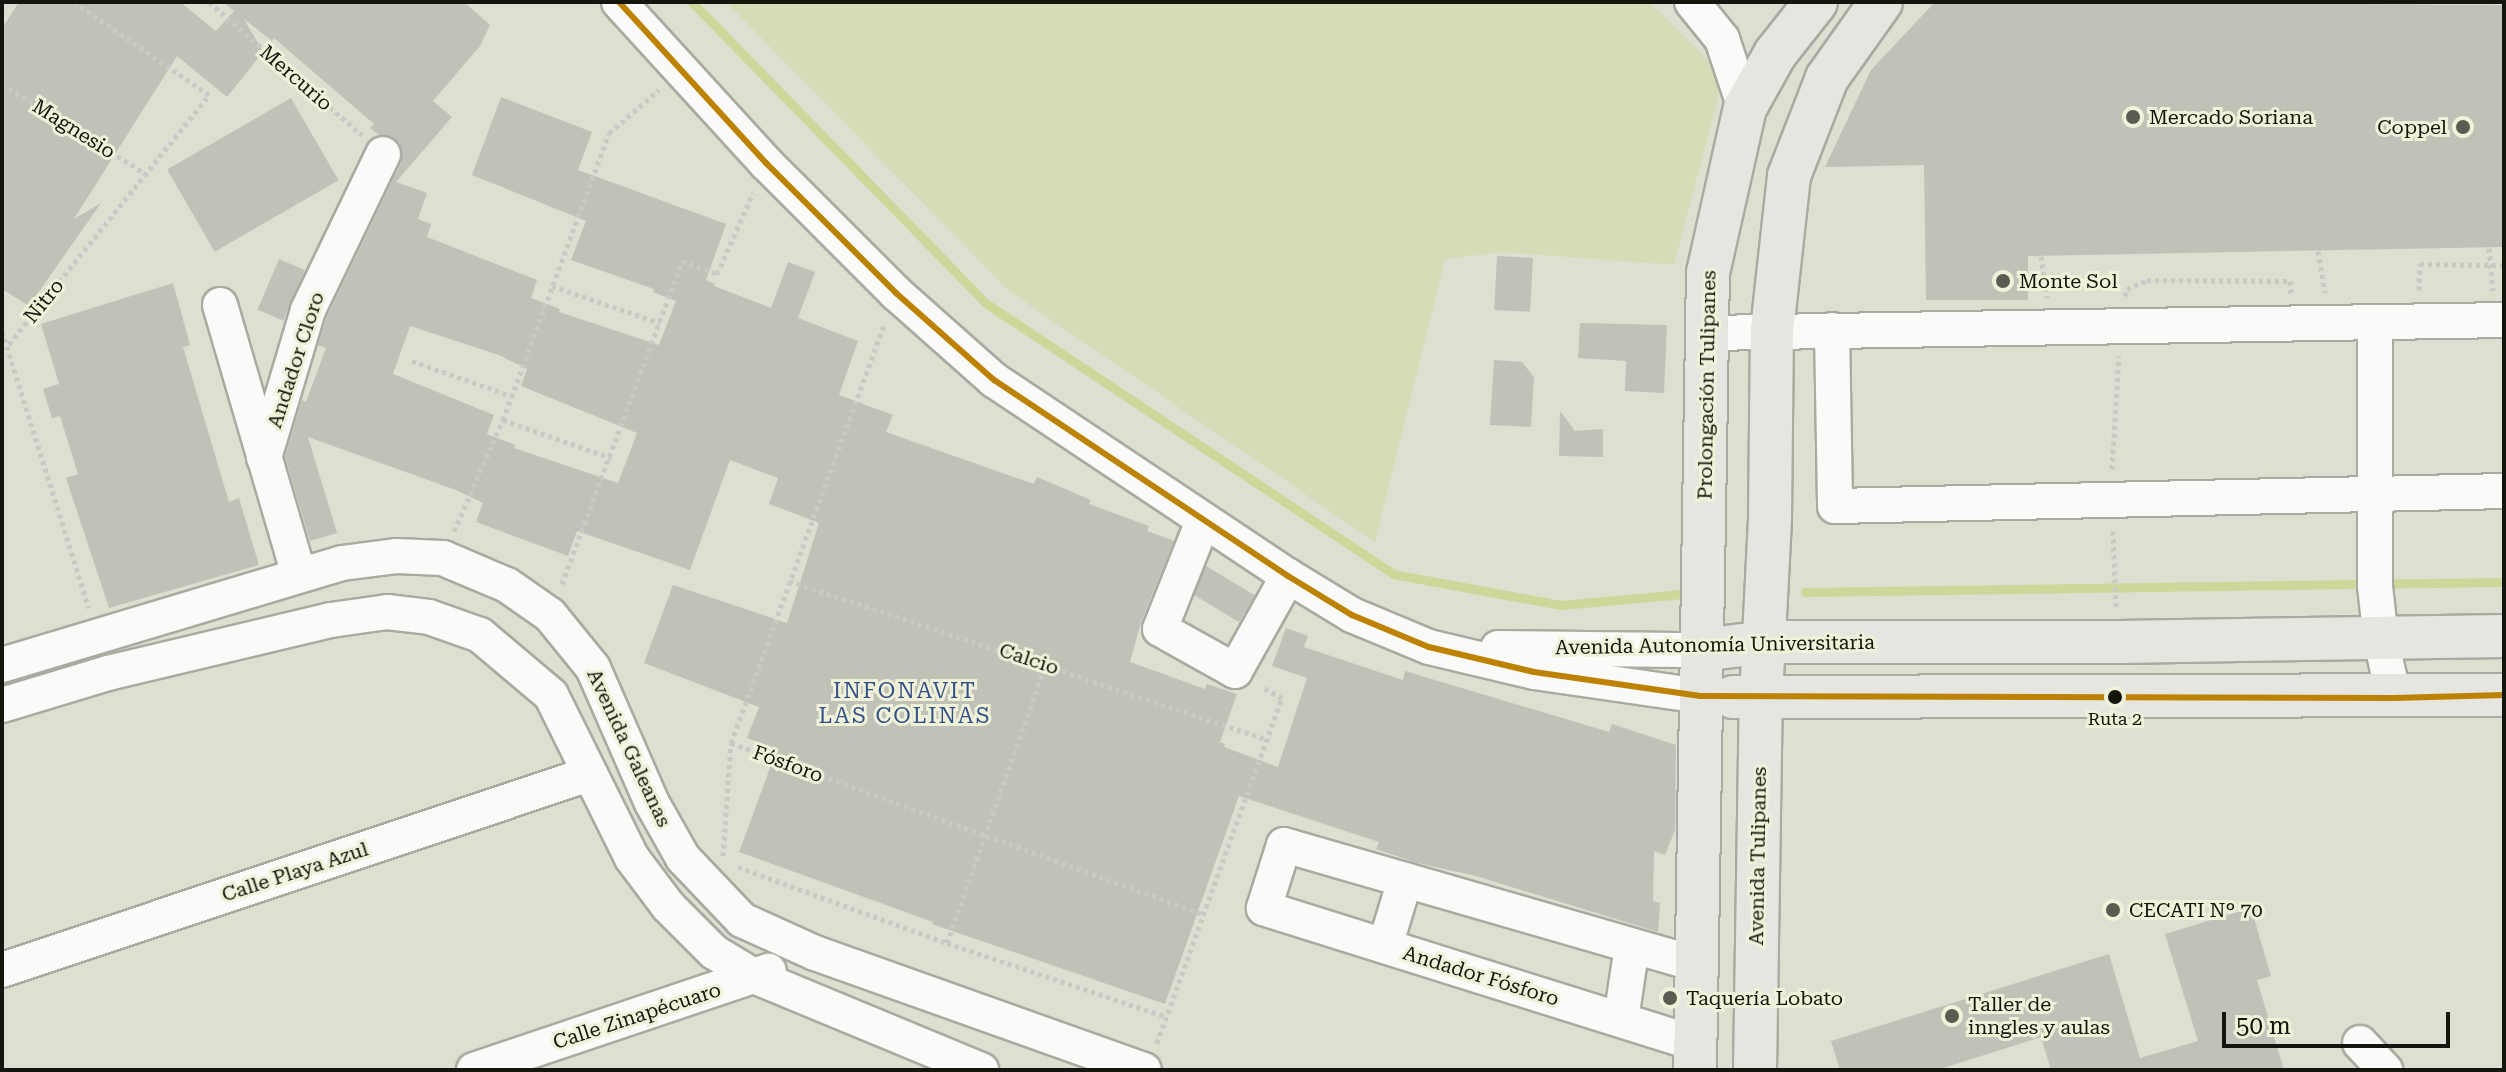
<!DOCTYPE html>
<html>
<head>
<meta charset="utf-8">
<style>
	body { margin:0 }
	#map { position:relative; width:2506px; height:1072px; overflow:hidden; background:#dddfd1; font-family:"Roboto Serif",serif }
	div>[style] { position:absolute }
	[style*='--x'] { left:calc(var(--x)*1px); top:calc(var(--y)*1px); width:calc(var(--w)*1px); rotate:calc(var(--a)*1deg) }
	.green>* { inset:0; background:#d7dcb8 }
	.stream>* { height:9px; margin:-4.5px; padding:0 4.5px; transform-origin:4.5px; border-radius:4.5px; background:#cfd699 }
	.building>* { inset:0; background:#c0c2b7; transform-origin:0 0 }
	.path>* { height:5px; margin-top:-2.5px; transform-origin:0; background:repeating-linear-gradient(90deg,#c9c9c5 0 4px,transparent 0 8px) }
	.roads { filter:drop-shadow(2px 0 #a9aaa0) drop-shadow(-2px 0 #a9aaa0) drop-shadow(0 2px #a9aaa0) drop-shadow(0 -2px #a9aaa0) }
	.minor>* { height:34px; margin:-17px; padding:0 17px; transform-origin:17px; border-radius:17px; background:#fafaf8 }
	.major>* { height:42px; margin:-21px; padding:0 21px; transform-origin:21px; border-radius:21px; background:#e5e6df }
	.bus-1>* { height:6px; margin:-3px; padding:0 3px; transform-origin:3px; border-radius:3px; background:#be8203 }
	.dots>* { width:22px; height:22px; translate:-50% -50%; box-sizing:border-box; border:4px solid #eff2d8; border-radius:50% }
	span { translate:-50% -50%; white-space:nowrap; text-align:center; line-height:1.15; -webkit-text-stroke:6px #eff2d8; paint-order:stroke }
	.bus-label { font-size:18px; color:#14150c }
	.street-label { font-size:20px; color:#14150c }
	.poi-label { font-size:20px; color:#14150c }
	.left { translate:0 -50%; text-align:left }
	.right { translate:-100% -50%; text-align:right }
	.neighbourhood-label { font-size:22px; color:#345089; letter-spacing:2px }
	.frame { position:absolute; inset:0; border:4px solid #14150c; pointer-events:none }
	.scale { position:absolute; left:2222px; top:1012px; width:228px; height:36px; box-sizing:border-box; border:4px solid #14150c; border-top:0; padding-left:10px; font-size:24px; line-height:28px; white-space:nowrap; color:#14150c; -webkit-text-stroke:6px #eff2d8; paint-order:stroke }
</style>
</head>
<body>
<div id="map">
	<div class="green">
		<i style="clip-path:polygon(726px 2px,1650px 2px,1724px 76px,1674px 265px,1502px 252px,1445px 259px,1375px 542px,1009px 291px)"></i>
	</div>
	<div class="stream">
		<i style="--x:692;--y:2;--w:422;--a:45.7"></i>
		<i style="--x:987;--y:304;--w:488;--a:33.6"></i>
		<i style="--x:1393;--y:574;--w:171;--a:10.5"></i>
		<i style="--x:1561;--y:605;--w:133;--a:-5.2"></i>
		<i style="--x:1805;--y:592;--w:699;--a:-0.82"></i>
	</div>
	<div class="building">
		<i style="clip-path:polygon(evenodd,19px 2px,180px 2px,216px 31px,234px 11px,223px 2px,464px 2px,490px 25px,480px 46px,433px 101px,452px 117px,396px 182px,427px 193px,418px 219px,431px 224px,427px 237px,537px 280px,531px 298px,560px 309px,559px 312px,659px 345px,676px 301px,653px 292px,654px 289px,571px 260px,586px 221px,472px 175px,501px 97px,592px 132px,578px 170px,726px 224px,706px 280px,715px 284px,714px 286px,771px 308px,788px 262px,815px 272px,798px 318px,858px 341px,839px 395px,893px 415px,886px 432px,1034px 484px,1037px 477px,1091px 500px,1089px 504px,1149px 526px,1147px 531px,1174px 541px,1141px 622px,1130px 662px,1205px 689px,1207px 684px,1237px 694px,1220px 742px,1225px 744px,1224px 747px,1278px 767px,1307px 678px,1272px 666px,1286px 628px,1308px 636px,1304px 647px,1403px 680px,1405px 671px,1609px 732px,1612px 724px,1676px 745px,1675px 830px,1665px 855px,1654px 851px,1653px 901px,1660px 903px,1658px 932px,1476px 876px,1417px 863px,1376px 849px,1379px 842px,1239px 796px,1165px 1004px,932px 924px,933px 922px,739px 852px,777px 749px,747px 738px,759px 707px,644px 663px,673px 585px,787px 623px,819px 523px,769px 504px,778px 478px,730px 460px,690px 570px,577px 531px,568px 556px,476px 522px,483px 503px,456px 490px,308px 437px,337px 533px,310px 541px,285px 457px,302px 400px,306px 402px,326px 348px,318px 345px,327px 317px,401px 163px,400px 143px,391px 136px,379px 135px,370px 128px,374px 124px,274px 38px,272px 41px,244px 19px,263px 52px,227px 97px,177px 56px,74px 219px,101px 203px,29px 306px,2px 289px,2px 28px,19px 2px,410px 326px,499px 355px,527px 369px,521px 386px,637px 433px,618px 483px,514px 448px,515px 445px,487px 434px,494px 415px,393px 374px,410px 326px)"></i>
		<i style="clip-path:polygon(1935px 2px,2504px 5px,2504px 247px,2028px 256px,2028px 300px,1926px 300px,1924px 165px,1825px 167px,1871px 70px)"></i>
		<i style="left:291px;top:98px;width:95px;height:143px;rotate:60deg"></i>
		<i style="left:1497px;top:256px;width:36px;height:54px;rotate:3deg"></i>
		<i style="left:279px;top:259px;width:28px;height:55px;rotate:23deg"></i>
		<i style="clip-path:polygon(173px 283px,190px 345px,183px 347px,229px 502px,239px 498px,259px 565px,109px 608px,66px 478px,78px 474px,60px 416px,52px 418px,43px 389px,59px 384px,41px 324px)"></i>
		<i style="clip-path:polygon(1580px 323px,1667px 325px,1664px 393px,1625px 391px,1626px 361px,1578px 358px)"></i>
		<i style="clip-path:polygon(1494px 360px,1522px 362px,1534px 377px,1531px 427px,1490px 425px)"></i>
		<i style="clip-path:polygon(1560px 411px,1575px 431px,1603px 429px,1603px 457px,1559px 456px)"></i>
		<i style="left:1206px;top:566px;width:57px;height:31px;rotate:31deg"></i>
		<i style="clip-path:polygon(2251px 908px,2271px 976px,2257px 980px,2284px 1070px,2051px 1070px,2041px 1037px,1937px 1070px,1840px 1070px,1831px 1041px,2109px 954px,2140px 1058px,2198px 1041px,2165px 934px)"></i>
	</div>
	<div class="path">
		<i style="--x:209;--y:2;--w:203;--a:41"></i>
		<i style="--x:2;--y:84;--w:170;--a:32"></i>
		<i style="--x:2489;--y:248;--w:43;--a:84.7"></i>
		<i style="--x:2318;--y:251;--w:42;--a:80.3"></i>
		<i style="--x:2041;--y:256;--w:42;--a:81.9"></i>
		<i style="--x:552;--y:286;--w:114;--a:18.9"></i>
		<i style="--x:2419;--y:290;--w:26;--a:-88"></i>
		<i style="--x:2420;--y:264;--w:84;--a:0.7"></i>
		<i style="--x:2125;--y:296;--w:7;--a:-74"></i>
		<i style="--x:2127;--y:289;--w:22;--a:-24"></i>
		<i style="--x:2147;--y:280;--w:143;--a:0.4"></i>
		<i style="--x:2290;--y:281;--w:14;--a:86"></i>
		<i style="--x:2;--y:331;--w:290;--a:72.6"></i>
		<i style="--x:9;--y:344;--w:319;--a:-51.2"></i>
		<i style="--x:209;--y:95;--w:164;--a:-145.4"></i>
		<i style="--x:412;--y:361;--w:106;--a:19.3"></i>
		<i style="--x:503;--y:420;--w:115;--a:19.2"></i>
		<i style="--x:2112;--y:469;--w:113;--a:-86.5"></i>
		<i style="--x:454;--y:531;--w:121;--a:-66.2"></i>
		<i style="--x:503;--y:420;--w:306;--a:-69.7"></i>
		<i style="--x:609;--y:133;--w:66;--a:-40.7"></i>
		<i style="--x:2113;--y:531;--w:78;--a:87.8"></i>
		<i style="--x:789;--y:581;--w:506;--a:18.33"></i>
		<i style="--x:562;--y:584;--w:345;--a:-69.6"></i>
		<i style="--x:682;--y:261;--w:37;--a:20"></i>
		<i style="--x:717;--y:274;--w:89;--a:-66"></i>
		<i style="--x:731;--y:743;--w:504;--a:19.94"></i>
		<i style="--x:723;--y:856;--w:113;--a:-86"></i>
		<i style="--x:731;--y:743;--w:445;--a:-69.9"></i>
		<i style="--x:738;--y:867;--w:222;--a:20"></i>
		<i style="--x:947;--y:943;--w:232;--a:18.6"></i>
		<i style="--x:947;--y:943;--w:296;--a:-70.5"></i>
		<i style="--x:1157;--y:1043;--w:367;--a:-70.1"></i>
		<i style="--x:1282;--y:698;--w:23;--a:-151"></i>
	</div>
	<div class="roads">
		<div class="minor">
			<i style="--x:619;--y:2;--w:218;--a:47.6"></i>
			<i style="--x:766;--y:163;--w:184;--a:45"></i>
			<i style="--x:896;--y:293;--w:131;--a:41.6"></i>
			<i style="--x:994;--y:380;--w:353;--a:33.7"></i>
			<i style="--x:1288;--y:576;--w:75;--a:31.4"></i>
			<i style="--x:1352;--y:615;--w:83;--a:22.6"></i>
			<i style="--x:1429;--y:647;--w:108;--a:13.4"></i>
			<i style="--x:1534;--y:672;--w:168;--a:8.2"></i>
			<i style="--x:1692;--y:2;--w:48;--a:51"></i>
			<i style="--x:1722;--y:39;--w:73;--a:71.6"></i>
			<i style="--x:220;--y:305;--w:281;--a:73.7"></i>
			<i style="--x:2375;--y:323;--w:263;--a:90"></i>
			<i style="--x:2375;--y:586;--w:54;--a:83.7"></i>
			<i style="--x:2381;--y:640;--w:59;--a:77.4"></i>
			<i style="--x:1832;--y:330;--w:176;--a:89"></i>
			<i style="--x:1835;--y:506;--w:669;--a:-1.28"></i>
			<i style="--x:1707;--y:333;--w:797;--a:-0.93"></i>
			<i style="--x:264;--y:458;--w:154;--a:-73.4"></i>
			<i style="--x:308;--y:310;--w:173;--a:-64.3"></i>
			<i style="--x:1203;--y:521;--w:116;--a:111.7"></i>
			<i style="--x:1160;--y:629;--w:86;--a:29.2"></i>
			<i style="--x:1235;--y:671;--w:109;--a:-60.8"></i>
			<i style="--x:1498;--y:648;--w:204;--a:0.6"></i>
			<i style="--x:2;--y:665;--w:355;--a:-16.7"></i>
			<i style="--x:342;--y:563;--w:54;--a:-7.4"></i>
			<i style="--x:396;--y:556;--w:47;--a:2.4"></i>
			<i style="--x:443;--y:558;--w:69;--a:22.9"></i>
			<i style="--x:507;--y:585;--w:52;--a:34.9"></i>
			<i style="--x:550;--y:615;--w:68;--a:50.9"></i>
			<i style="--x:593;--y:668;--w:147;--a:66.4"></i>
			<i style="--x:652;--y:803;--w:63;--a:60.6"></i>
			<i style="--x:683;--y:858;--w:86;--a:46.4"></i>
			<i style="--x:742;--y:920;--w:80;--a:24.3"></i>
			<i style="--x:815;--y:953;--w:349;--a:19.6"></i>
			<i style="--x:2;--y:705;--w:111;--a:-16.8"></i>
			<i style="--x:108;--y:673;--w:229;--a:-13.4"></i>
			<i style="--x:331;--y:620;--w:57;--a:-8.1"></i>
			<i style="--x:387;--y:612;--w:42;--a:6.8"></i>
			<i style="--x:429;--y:617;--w:54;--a:19.4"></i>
			<i style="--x:480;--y:635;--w:93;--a:40.2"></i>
			<i style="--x:551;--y:695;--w:182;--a:63.6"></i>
			<i style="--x:632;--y:858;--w:60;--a:53.1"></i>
			<i style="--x:668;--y:906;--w:65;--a:45"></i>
			<i style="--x:714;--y:952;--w:47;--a:31"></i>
			<i style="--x:754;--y:976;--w:246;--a:22.5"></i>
			<i style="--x:1385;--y:946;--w:69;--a:-73.1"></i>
			<i style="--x:2;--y:970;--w:619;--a:-18.46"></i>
			<i style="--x:1621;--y:1019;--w:74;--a:-81.4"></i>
			<i style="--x:2360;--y:1043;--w:37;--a:47"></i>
			<i style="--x:1697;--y:1044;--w:454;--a:-162.6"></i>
			<i style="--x:1264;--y:908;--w:66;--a:-72.4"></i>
			<i style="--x:1284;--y:845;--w:432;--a:16.1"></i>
			<i style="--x:474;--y:1070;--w:311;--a:-18.6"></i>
		</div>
		<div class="major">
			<i style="--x:1702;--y:650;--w:64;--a:-7.2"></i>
			<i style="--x:1765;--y:642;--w:353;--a:0"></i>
			<i style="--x:2118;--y:642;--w:386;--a:-0.9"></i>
			<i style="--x:1733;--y:697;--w:771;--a:-0.15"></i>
			<i style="--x:1695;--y:1070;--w:797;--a:-89.07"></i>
			<i style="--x:1708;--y:273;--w:169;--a:-77.4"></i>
			<i style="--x:1745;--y:108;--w:62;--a:-60.9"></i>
			<i style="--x:1775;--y:54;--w:66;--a:-51.7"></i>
			<i style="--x:1755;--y:1070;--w:373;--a:-89.1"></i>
			<i style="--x:1761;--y:697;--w:179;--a:-87.1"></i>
			<i style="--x:1770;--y:518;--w:188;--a:-89.4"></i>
			<i style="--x:1772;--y:330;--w:155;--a:-83.7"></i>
			<i style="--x:1789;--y:176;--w:105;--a:-68.8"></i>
			<i style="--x:1827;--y:78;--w:93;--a:-54.6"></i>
		</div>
	</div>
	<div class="bus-1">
		<i style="--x:619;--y:2;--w:218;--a:47.6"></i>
		<i style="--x:766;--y:163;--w:184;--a:45"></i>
		<i style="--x:896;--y:293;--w:131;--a:41.6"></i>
		<i style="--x:994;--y:380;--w:353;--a:33.7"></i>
		<i style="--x:1288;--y:576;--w:75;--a:31.4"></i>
		<i style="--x:1352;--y:615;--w:83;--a:22.6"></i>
		<i style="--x:1429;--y:647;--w:108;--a:13.4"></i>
		<i style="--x:1534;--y:672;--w:168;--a:8.2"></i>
		<i style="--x:1700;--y:696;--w:694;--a:0.17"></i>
		<i style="--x:2394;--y:698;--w:110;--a:-1.6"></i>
	</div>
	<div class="dots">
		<i style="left:2133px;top:117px;background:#5a5c51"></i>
		<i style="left:2463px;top:127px;background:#5a5c51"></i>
		<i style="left:2003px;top:281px;background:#5a5c51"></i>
		<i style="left:2115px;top:697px;background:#14150c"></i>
		<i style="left:2113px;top:910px;background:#5a5c51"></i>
		<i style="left:1670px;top:998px;background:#5a5c51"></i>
		<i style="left:1952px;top:1016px;background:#5a5c51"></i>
	</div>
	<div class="bus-label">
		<span style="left:2115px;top:719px">Ruta 2</span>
	</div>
	<div class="street-label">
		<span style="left:296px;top:78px;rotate:41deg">Mercurio</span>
		<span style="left:74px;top:129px;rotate:32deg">Magnesio</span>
		<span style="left:44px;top:301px;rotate:-51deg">Nitro</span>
		<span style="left:296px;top:360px;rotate:-72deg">Andador Cloro</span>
		<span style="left:1707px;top:385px;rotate:-89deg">Prolongación Tulipanes</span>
		<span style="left:1715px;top:645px;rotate:-1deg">Avenida Autonomía Universitaria</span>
		<span style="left:1029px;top:659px;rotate:18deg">Calcio</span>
		<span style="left:629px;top:748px;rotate:65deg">Avenida Galeanas</span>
		<span style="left:788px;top:764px;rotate:20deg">Fósforo</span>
		<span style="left:1758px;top:856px;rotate:-89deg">Avenida Tulipanes</span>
		<span style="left:295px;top:872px;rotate:-18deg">Calle Playa Azul</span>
		<span style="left:1481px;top:976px;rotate:17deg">Andador Fósforo</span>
		<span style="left:637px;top:1016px;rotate:-18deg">Calle Zinapécuaro</span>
	</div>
	<div class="poi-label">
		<span class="left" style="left:2149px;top:117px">Mercado Soriana</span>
		<span class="right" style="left:2447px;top:127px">Coppel</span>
		<span class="left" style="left:2019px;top:281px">Monte Sol</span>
		<span class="left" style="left:2129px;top:910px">CECATI N° 70</span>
		<span class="left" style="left:1686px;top:998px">Taquería Lobato</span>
		<span class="left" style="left:1968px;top:1016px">Taller de<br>inngles y aulas</span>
	</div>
	<div class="neighbourhood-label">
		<span style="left:905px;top:703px">INFONAVIT<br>LAS COLINAS</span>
	</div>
	<div class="frame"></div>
	<div class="scale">50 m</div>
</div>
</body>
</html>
